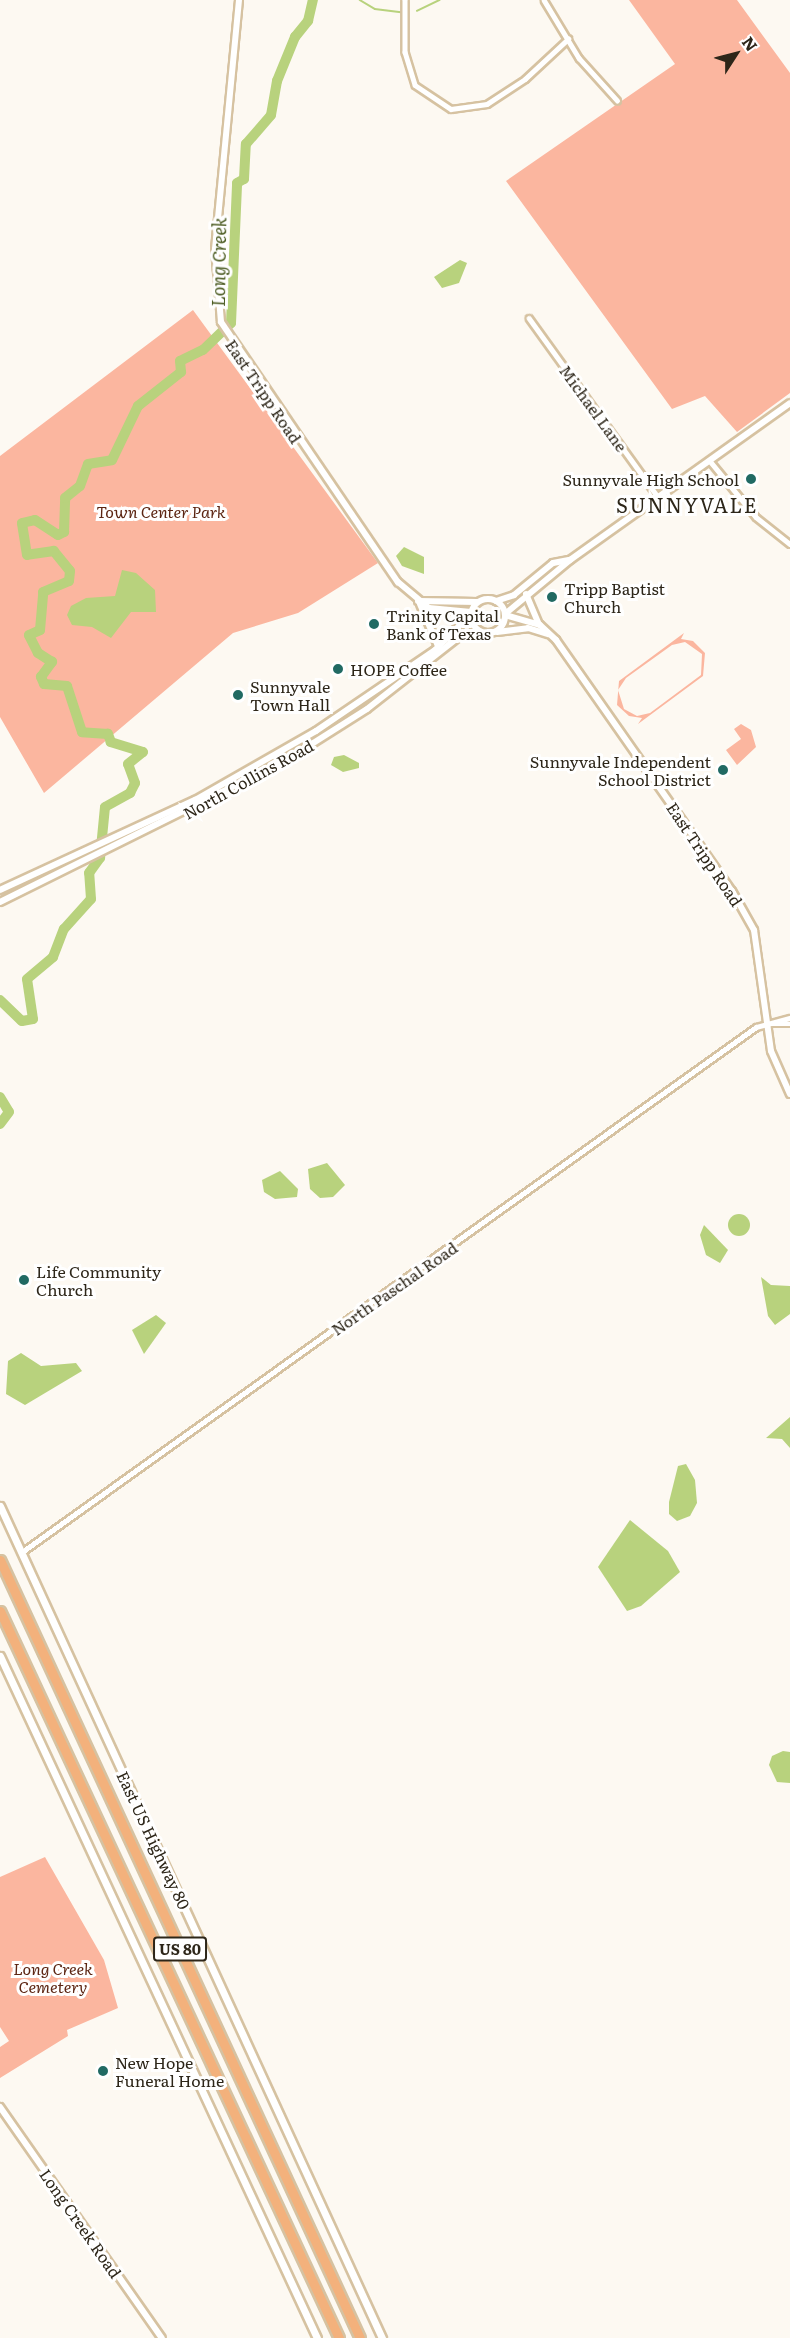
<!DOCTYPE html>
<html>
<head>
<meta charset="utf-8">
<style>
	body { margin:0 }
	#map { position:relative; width:790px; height:2338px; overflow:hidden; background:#fdf9f2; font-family:Literata,serif }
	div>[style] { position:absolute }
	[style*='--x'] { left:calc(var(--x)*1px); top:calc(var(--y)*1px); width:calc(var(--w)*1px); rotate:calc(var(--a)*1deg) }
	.green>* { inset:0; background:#fbb69f }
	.water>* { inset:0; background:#b8d27d }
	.round { border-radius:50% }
	.stream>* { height:1.5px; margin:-0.75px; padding:0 0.75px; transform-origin:0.75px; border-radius:0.75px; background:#b8d27d }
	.river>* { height:10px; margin:-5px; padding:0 5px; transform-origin:5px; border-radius:5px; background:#b8d27d }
	.roads { filter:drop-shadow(2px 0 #d6c2a1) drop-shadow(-2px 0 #d6c2a1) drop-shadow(0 2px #d6c2a1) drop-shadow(0 -2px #d6c2a1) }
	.minor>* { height:4.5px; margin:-2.25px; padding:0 2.25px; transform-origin:2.25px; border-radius:2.25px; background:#fff }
	.tertiary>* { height:6px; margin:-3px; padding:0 3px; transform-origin:3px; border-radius:3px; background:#fff }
	.tertiary>.ring { margin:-3px; padding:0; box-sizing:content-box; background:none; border:6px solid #fff; border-radius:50% }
	.secondary>* { height:7px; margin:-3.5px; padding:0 3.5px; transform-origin:3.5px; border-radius:3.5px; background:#fff }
	.motorway>* { height:9px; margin:-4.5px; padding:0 4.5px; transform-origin:4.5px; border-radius:4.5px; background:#f3b17c }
	.dots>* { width:16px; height:16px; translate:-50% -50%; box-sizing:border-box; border:3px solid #fff; border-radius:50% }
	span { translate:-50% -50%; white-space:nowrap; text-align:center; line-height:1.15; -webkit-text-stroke:6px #fff; paint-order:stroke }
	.shield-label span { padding:2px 4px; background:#fff; border:2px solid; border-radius:4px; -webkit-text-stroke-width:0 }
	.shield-label { font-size:15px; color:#2d2619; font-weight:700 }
	.street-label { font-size:16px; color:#2d2619 }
	.poi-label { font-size:16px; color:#2d2619 }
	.right { translate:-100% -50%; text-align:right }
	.left { translate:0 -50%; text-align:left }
	.park-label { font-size:16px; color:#5c2512; font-style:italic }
	.water-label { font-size:18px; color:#49591e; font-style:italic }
	.quarter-label { font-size:20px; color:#2d2619; letter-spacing:1.5px }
	.north { position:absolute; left:706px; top:24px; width:60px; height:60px; -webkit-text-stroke:4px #fff; paint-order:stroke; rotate:54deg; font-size:16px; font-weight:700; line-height:24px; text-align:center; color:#2d2619 }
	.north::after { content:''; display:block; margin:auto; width:21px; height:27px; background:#2d2619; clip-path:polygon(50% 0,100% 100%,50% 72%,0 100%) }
</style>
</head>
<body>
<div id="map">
	<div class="green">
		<i style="clip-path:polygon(629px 0,737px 0,790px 73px,790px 393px,737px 432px,705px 396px,672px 409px,506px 181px,675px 64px)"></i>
		<i style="clip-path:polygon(193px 310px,378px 563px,298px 613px,233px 633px,44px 793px,0 717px,0 456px)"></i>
		<i style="clip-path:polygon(evenodd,684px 633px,681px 639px,693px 641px,705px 653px,703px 676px,638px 724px,642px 718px,629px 716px,617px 705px,619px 681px,684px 633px,685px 642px,702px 654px,701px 675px,650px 713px,637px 716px,624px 709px,618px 690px,626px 678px,672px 645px,685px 642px)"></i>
		<i style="clip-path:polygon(741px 724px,751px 730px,756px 747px,737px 765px,726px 750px,741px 739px,734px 729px)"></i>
		<i style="clip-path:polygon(45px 1857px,104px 1960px,118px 2008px,67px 2030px,68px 2036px,0 2078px,0 2047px,9px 2041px,0 2027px,0 1877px)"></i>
	</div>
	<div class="water">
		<i style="clip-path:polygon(460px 260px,467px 263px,459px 283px,442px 288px,434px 277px)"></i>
		<i style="clip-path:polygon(404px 547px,424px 557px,424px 574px,402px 566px,396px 556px)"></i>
		<i style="clip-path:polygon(122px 570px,136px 573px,155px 590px,156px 612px,131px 612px,111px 638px,92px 627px,72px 625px,67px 615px,71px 606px,86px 598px,115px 596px)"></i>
		<i style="clip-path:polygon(344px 755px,359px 763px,359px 768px,343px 772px,331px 765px,334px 757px)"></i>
		<i style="clip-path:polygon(327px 1163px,345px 1185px,333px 1197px,320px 1198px,310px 1189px,308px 1169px)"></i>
		<i style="clip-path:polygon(280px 1171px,298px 1189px,297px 1197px,275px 1199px,264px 1192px,262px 1180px)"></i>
		<i class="round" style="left:728px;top:1214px;width:22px;height:22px"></i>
		<i style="clip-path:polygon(704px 1225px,728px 1250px,720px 1263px,706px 1255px,700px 1235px)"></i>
		<i style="clip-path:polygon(761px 1277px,771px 1285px,790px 1286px,790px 1314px,775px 1325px,768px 1316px)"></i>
		<i style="clip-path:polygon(156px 1315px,166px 1323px,144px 1354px,132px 1330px)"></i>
		<i style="clip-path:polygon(21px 1353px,41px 1366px,76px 1363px,82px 1371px,25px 1405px,6px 1394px,8px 1361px)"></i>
		<i style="clip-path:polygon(790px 1417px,790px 1448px,782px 1439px,766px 1438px)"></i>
		<i style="clip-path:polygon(686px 1464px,695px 1480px,697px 1503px,690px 1516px,677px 1521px,669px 1514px,669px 1502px,678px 1466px)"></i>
		<i style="clip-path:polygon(630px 1520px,668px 1551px,680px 1572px,641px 1606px,627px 1611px,598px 1567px)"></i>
		<i style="clip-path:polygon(783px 1751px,790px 1752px,790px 1783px,777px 1782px,769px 1765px,772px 1756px)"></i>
	</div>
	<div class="stream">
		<i style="--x:360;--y:0;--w:17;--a:31"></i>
		<i style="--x:375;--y:9;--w:26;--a:7"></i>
		<i style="--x:417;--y:11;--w:25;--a:-26"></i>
	</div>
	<div class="river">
		<i style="--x:0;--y:1000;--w:30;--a:44"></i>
		<i style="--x:22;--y:1021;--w:11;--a:-10"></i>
		<i style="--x:33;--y:1019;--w:40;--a:-98.5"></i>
		<i style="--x:27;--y:979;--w:34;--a:-40"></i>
		<i style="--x:53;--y:957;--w:30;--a:-69"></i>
		<i style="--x:64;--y:929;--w:40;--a:-48"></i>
		<i style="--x:91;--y:899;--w:26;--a:-94"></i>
		<i style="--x:89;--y:873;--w:19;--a:-54"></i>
		<i style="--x:100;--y:858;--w:51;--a:-84.4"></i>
		<i style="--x:105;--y:807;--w:29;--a:-29"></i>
		<i style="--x:130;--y:793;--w:11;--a:-63"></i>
		<i style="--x:135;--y:783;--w:20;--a:-110"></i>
		<i style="--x:128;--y:764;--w:19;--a:-39"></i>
		<i style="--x:143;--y:752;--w:34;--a:-163"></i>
		<i style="--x:111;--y:742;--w:9;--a:-111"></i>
		<i style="--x:108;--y:734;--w:26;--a:-176"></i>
		<i style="--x:82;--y:732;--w:48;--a:-108.1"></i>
		<i style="--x:67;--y:686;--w:23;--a:-175"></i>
		<i style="--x:44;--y:684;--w:8;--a:-113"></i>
		<i style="--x:41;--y:677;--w:19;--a:-54"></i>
		<i style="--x:52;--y:662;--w:17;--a:-147"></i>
		<i style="--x:38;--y:653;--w:20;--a:-117"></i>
		<i style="--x:29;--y:635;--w:12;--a:-24"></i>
		<i style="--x:40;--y:630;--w:38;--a:-85"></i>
		<i style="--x:43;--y:592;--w:28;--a:-23"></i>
		<i style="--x:69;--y:581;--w:10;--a:-84"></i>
		<i style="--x:70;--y:571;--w:26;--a:-129"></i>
		<i style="--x:54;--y:551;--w:27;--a:172"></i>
		<i style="--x:27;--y:555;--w:32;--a:-99"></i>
		<i style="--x:22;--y:523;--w:13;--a:-13"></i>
		<i style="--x:35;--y:520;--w:27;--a:33"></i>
		<i style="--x:58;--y:535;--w:7;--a:-27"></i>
		<i style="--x:64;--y:532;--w:34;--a:-88"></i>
		<i style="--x:65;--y:498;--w:19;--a:-39"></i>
		<i style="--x:80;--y:486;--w:23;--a:-70"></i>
		<i style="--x:88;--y:464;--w:24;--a:-9"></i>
		<i style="--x:112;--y:460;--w:60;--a:-64.3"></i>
		<i style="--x:138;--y:406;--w:55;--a:-38.3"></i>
		<i style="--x:181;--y:372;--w:11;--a:-95"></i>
		<i style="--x:180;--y:361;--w:25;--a:-26"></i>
		<i style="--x:203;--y:350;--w:39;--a:-44"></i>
		<i style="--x:231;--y:323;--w:140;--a:-87.5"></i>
		<i style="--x:237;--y:183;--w:8;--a:-30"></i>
		<i style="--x:244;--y:179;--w:35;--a:-87"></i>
		<i style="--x:246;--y:144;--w:38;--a:-49"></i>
		<i style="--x:271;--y:115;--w:35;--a:-80"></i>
		<i style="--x:277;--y:81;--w:48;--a:-67.8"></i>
		<i style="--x:295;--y:37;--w:21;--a:-51"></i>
		<i style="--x:308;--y:21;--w:22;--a:-77"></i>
		<i style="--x:0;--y:1097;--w:17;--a:59"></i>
		<i style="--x:9;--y:1112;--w:15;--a:127"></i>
	</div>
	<div class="roads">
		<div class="minor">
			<i style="--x:405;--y:0;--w:52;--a:90"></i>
			<i style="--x:405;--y:52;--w:34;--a:73"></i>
			<i style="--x:415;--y:85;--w:43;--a:33.7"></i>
			<i style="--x:451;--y:109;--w:36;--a:-8"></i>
			<i style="--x:487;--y:104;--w:45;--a:-33.3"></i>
			<i style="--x:525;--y:79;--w:59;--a:-42.9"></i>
			<i style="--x:544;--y:0;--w:68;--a:58.9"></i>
			<i style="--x:579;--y:58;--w:57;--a:47.9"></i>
			<i style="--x:529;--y:318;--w:222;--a:54.2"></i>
			<i style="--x:710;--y:461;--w:72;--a:50.6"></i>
			<i style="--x:756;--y:517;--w:43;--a:38.5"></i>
			<i style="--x:769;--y:1024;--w:21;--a:0"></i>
			<i style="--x:22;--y:1552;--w:902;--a:-35.57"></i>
			<i style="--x:756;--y:1027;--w:35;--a:-15"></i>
		</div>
		<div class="tertiary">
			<i style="--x:239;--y:0;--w:250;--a:95.5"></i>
			<i style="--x:215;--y:249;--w:73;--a:85.3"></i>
			<i style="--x:221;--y:322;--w:315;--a:55.8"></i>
			<i style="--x:398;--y:582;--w:40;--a:40"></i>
			<i style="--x:429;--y:608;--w:42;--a:5.4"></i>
			<i style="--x:526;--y:594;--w:33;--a:67"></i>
			<i class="ring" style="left:471px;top:599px;width:28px;height:28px"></i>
			<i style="--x:418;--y:601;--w:59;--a:1"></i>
			<i style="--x:496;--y:601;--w:19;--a:-18"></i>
			<i style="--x:514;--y:595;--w:50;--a:-39.4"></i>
			<i style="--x:553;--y:563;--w:16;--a:-11"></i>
			<i style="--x:420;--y:604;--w:46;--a:66.8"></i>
			<i style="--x:505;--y:614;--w:85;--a:-39.7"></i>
			<i style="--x:570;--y:560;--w:270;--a:-35.5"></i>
			<i style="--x:505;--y:615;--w:36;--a:16"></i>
			<i style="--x:540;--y:625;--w:22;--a:43"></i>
			<i style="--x:556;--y:640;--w:307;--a:55"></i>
			<i style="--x:732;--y:891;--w:45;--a:60.6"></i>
			<i style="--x:754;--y:930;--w:122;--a:82"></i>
			<i style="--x:771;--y:1051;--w:47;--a:66.2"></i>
			<i style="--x:497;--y:632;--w:31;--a:-7"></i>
			<i style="--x:528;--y:628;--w:21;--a:17"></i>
			<i style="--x:0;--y:890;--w:215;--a:-24.8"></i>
			<i style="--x:195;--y:800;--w:139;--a:-29.7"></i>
			<i style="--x:316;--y:731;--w:144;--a:-34.2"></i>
			<i style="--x:435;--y:650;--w:49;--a:-45"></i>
			<i style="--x:0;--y:902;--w:322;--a:-26.4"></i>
			<i style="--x:288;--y:759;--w:93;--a:-32.3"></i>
			<i style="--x:367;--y:709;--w:118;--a:-38.1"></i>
			<i style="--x:460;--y:636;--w:20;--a:-11"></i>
			<i style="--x:0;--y:2107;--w:282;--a:55"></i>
		</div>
		<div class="secondary">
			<i style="--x:0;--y:1506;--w:916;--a:65.34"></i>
			<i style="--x:0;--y:1656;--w:752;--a:65.07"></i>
		</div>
		<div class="motorway">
			<i style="--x:0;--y:1560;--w:857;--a:65.17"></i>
			<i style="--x:0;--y:1611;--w:802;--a:65"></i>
		</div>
	</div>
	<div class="dots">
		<i style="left:751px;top:479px;background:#216a63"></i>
		<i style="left:552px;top:597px;background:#216a63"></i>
		<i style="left:374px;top:624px;background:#216a63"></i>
		<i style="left:338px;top:669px;background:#216a63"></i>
		<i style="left:238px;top:695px;background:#216a63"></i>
		<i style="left:723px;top:770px;background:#216a63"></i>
		<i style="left:24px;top:1280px;background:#216a63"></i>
		<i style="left:103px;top:2071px;background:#216a63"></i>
	</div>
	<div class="shield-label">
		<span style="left:180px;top:1949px">US 80</span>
	</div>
	<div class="street-label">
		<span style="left:264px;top:391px;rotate:56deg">East Tripp Road</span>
		<span style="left:594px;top:408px;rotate:54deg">Michael Lane</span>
		<span style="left:248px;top:779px;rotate:-29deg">North Collins Road</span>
		<span style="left:705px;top:854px;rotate:56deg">East Tripp Road</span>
		<span style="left:394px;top:1288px;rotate:-35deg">North Paschal Road</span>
		<span style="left:154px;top:1840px;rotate:65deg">East US Highway 80</span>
		<span style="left:81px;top:2223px;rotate:55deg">Long Creek Road</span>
	</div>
	<div class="poi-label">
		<span class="right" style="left:739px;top:479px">Sunnyvale High School</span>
		<span class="left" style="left:564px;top:597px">Tripp Baptist<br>Church</span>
		<span class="left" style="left:386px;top:624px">Trinity Capital<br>Bank of Texas</span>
		<span class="left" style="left:350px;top:669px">HOPE Coffee</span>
		<span class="left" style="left:250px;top:695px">Sunnyvale<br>Town Hall</span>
		<span class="right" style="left:711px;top:770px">Sunnyvale Independent<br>School District</span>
		<span class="left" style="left:36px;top:1280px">Life Community<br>Church</span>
		<span class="left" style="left:115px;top:2071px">New Hope<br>Funeral Home</span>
	</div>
	<div class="park-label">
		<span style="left:161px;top:511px">Town Center Park</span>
		<span style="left:53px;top:1977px">Long Creek<br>Cemetery</span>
	</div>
	<div class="water-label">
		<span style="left:219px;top:262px;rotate:-89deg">Long Creek</span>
	</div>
	<div class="quarter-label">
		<span style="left:687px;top:504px">SUNNYVALE</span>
	</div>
	<div class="north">N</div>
</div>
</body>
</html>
